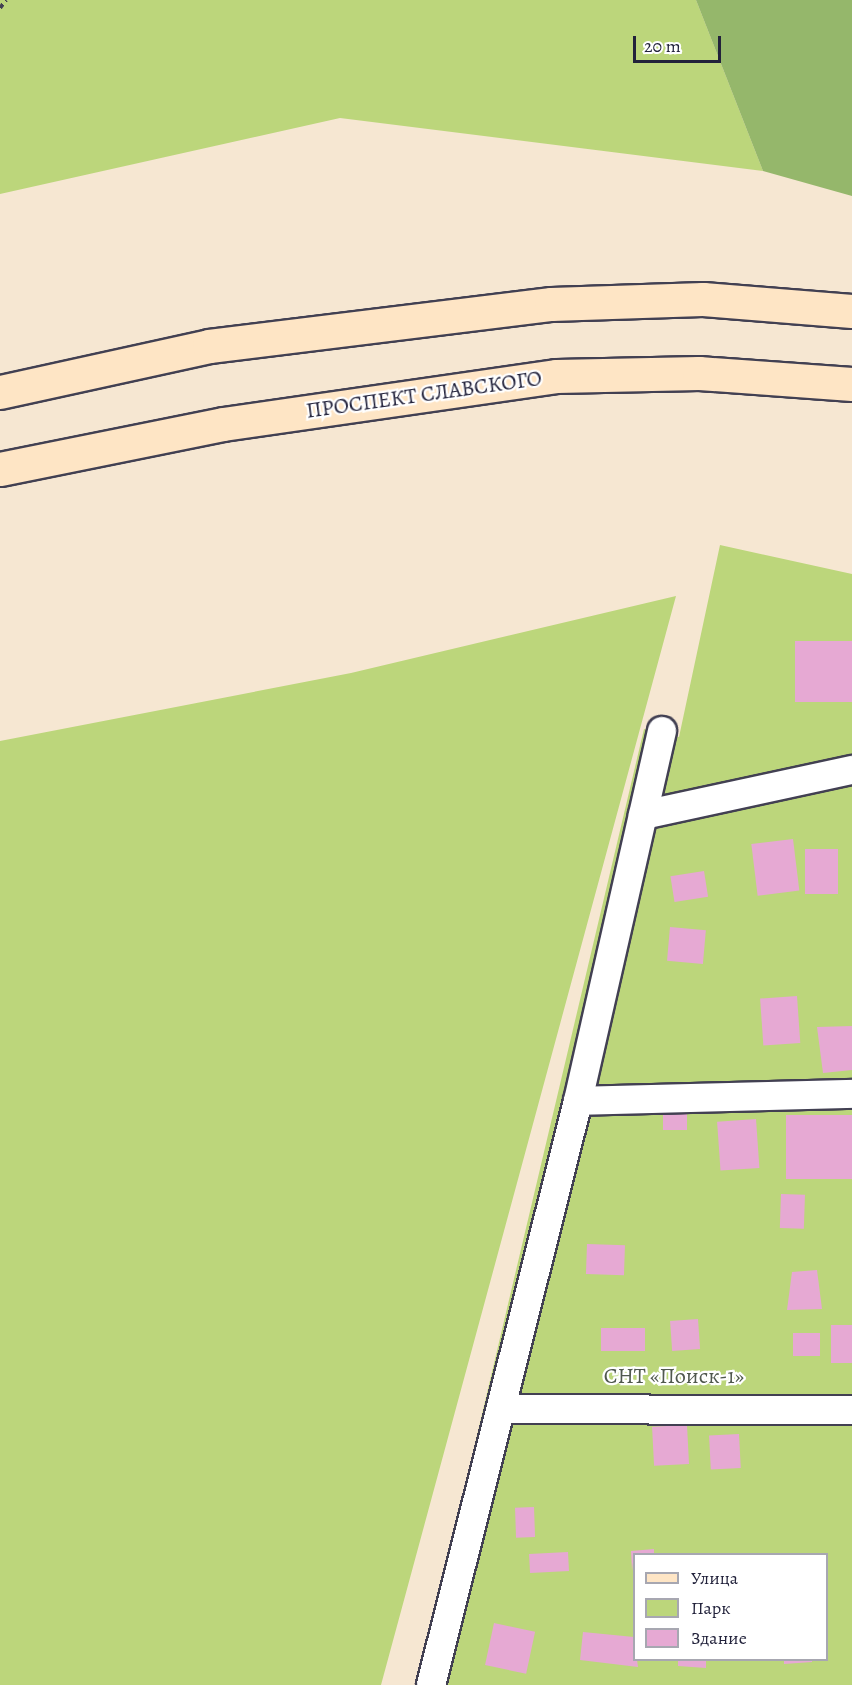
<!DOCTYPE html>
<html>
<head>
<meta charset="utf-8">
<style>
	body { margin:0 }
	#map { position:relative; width:852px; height:1685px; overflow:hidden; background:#f6e7d2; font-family:Alegreya,serif }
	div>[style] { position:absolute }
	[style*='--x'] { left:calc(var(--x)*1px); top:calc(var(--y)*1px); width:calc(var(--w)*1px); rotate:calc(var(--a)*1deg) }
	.green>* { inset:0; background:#bcd67b }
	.forest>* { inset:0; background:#95b76b }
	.building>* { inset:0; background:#e6a9d3; transform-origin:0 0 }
	.path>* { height:4px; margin-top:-2px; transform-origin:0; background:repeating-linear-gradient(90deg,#424052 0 4.5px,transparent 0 9px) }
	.roads { filter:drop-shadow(2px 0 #424052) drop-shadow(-2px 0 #424052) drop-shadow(0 2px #424052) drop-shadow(0 -2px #424052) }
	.street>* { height:28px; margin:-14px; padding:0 14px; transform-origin:14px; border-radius:14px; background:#fff }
	.secondary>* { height:33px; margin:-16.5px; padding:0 16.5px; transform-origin:16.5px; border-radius:16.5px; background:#fee5c5 }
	span { translate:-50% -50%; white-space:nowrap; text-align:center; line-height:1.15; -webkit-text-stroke:4.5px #fff; paint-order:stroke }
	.street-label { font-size:22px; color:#22223b }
	.park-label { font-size:22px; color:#50584e }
	.legend { position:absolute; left:633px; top:1553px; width:195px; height:108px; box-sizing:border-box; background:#fff; border:2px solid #a7a7b1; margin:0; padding:8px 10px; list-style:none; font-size:18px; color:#22223b }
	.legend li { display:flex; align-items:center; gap:12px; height:30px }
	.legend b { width:30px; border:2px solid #a7a7b1 }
	.scale { position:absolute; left:633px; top:36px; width:88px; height:27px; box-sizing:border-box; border:3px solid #22223b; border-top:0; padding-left:8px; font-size:18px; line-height:21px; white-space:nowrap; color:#22223b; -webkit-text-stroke:4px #fff; paint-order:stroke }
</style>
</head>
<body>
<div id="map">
	<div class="green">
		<i style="clip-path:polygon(0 0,696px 0,763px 171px,340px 118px,0 194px)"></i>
		<i style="clip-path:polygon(evenodd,720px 545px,852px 574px,852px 1685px,418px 1685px,644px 729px,679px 737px,720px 545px,634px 1554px,826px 1554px,826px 1660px,634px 1660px,634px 1554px)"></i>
		<i style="clip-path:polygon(676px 596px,381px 1685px,0 1685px,0 741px,351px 673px)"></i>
	</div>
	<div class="forest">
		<i style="clip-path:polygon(696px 0,852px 0,852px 196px,763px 171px)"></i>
	</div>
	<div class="building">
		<i style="left:795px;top:641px;width:57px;height:61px"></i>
		<i style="left:793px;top:839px;width:52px;height:42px;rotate:83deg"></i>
		<i style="left:805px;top:849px;width:33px;height:45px"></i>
		<i style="left:704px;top:871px;width:26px;height:34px;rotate:81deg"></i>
		<i style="left:670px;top:927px;width:36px;height:34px;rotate:5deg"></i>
		<i style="left:797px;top:996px;width:47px;height:37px;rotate:86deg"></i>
		<i style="clip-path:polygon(852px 1026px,852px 1070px,823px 1073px,817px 1027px)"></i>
		<i style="left:663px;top:1102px;width:24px;height:28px"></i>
		<i style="left:852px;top:1115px;width:64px;height:66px;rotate:90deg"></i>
		<i style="left:756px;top:1119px;width:49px;height:39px;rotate:86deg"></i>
		<i style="left:781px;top:1194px;width:24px;height:34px;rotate:2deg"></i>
		<i style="left:587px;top:1244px;width:38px;height:30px;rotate:2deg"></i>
		<i style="clip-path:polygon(817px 1270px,822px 1309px,787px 1310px,792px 1272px)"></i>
		<i style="left:698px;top:1319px;width:30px;height:28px;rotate:86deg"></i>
		<i style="left:831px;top:1325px;width:21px;height:38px"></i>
		<i style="left:601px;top:1328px;width:44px;height:23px"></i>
		<i style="left:793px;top:1333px;width:27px;height:23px"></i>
		<i style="left:687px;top:1425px;width:39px;height:35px;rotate:87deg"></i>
		<i style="left:739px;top:1434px;width:34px;height:30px;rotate:87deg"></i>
		<i style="left:534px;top:1507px;width:30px;height:19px;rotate:88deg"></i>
		<i style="clip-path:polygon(654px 1549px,654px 1554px,634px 1554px,632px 1571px,631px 1551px)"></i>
		<i style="left:568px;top:1552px;width:19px;height:39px;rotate:87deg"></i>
		<i style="left:494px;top:1623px;width:42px;height:43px;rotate:12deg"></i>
		<i style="clip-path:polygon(583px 1632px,634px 1637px,638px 1667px,580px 1660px)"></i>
		<i style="clip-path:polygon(678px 1660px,706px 1660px,706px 1668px,678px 1666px)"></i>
		<i style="clip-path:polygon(784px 1660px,812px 1660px,812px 1662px,784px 1664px)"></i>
	</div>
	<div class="path">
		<i style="--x:0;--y:8;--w:10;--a:-53"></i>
	</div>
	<div class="roads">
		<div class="street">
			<i style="--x:662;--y:731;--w:379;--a:102.8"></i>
			<i style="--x:578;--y:1101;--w:274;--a:-1.5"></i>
			<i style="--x:643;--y:815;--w:214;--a:-12.2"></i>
			<i style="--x:502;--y:1409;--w:350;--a:0.2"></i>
			<i style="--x:431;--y:1685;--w:602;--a:-75.87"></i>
		</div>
		<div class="secondary">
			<i style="--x:0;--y:392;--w:214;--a:-12.4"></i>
			<i style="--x:209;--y:346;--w:345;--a:-7"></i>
			<i style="--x:551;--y:304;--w:152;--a:-1.9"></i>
			<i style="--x:703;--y:299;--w:149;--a:4.6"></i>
			<i style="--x:0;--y:469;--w:227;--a:-11.4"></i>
			<i style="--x:223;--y:424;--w:336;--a:-8.2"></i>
			<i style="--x:556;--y:376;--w:143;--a:-1.2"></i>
			<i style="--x:699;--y:373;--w:153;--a:4.1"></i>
		</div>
	</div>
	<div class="street-label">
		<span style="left:424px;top:395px;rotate:-8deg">ПРОСПЕКТ СЛАВСКОГО</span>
	</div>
	<div class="park-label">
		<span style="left:674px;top:1377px">СНТ «Поиск-1»</span>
	</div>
	<ul class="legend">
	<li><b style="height:8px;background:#fee5c5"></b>Улица</li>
	<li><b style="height:16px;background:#bcd67b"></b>Парк</li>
	<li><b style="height:16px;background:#e6a9d3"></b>Здание</li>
	</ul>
	<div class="scale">20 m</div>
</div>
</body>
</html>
